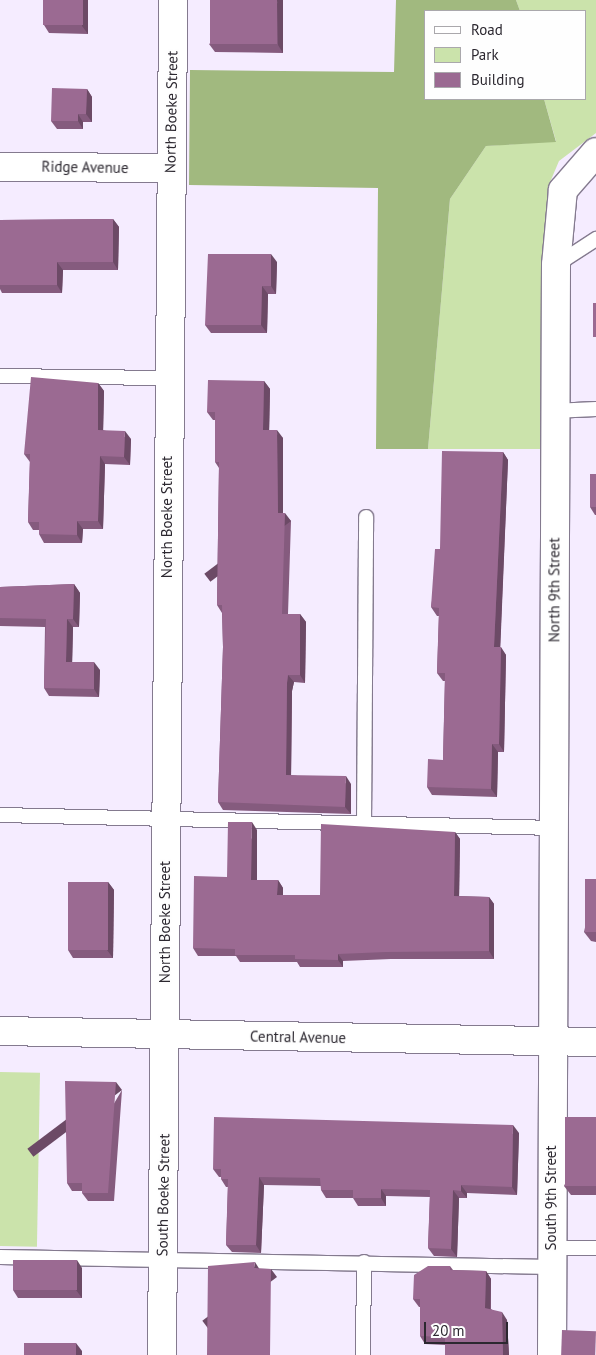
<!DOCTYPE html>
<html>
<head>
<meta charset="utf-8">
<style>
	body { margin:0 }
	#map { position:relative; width:596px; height:1355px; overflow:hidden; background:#f5ecff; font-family:"PT Sans",sans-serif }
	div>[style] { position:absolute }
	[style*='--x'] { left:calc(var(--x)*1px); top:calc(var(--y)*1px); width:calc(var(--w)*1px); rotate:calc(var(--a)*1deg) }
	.green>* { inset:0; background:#cbe3ab; transform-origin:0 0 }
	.forest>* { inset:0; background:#a1b97f }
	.roads { filter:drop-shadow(1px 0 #847a8f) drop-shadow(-1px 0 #847a8f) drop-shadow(0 1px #847a8f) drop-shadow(0 -1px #847a8f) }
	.lane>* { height:14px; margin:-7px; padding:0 7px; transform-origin:7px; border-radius:7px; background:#fff }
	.street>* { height:28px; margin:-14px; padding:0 14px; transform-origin:14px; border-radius:14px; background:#fff }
	.secondary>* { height:28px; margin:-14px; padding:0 14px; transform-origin:14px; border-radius:14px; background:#fff }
	.wall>* { inset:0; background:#855b7e }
	.shaded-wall>* { inset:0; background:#6c4a66; transform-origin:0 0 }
	.building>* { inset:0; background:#9b6a92; transform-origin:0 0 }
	span { translate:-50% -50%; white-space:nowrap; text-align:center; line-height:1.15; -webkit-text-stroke:4px #fefefe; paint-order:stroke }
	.street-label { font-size:15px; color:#2c2830 }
	.legend { position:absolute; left:424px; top:10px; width:162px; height:90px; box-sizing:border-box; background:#fefefe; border:1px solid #aaa8ac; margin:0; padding:6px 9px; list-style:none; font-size:15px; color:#2c2830 }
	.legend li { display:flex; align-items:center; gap:10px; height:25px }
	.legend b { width:25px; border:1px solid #aaa8ac }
	.scale { position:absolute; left:424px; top:1322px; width:84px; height:22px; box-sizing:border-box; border:2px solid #2c2830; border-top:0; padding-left:6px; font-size:15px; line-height:18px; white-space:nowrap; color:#2c2830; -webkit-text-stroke:4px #fefefe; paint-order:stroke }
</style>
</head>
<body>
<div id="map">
	<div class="green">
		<i style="clip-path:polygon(516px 0,596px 0,596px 133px,559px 161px,548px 187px,545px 449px,428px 449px,450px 199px,486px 146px,556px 141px,544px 99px,585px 99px,585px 11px,520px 11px)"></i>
		<i style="left:0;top:1072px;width:40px;height:174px;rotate:1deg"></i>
	</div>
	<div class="forest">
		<i style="clip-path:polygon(396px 0,516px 0,520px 11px,425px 11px,425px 99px,544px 99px,556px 142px,486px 146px,450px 199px,428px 449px,376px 449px,378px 188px,189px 185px,190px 70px,394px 72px)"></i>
	</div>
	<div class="roads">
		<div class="lane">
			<i style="--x:556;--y:265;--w:48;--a:-33"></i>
			<i style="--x:0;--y:376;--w:168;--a:0.7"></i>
			<i style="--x:553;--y:411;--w:43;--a:-2.7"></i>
			<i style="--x:0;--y:815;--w:554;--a:1.34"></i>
			<i style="--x:364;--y:823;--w:306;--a:-89.6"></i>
			<i style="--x:551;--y:1248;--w:45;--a:0"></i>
			<i style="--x:0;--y:1257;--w:551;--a:1.04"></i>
			<i style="--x:363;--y:1355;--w:93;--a:-89.4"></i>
		</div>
		<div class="street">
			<i style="--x:0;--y:167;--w:169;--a:0.3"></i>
			<i style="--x:162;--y:1355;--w:1355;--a:-89.53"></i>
			<i style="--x:552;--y:1355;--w:1090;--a:-89.79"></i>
			<i style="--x:556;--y:265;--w:75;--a:-84.7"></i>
			<i style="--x:563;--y:190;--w:50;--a:-49"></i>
		</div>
		<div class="secondary">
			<i style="--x:0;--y:1031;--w:596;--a:1.06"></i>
		</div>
	</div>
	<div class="wall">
		<i style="clip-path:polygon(88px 0,88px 34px,49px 33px,44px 25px)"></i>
		<i style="clip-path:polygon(283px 0,283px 53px,215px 52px,209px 44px)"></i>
		<i style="clip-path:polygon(87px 89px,92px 97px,92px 122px,83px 122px,83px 129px,57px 129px,51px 121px)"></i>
		<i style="clip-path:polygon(113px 219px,119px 227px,118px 270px,63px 270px,62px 293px,2px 293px,0 289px,0 220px)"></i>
		<i style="clip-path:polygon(277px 262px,276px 294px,268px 294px,267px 333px,211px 333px,205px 325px)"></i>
		<i style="clip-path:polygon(264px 381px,270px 389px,269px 430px,283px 438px,283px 513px,291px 521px,288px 614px,300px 614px,306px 622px,305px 683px,294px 682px,292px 691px,291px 775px,351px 784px,351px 814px,223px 810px,218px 802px,223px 647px,222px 613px,217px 605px,219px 468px,215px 462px,215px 420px,213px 420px,207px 412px)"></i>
		<i style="clip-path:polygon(98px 383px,104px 391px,103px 430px,131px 439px,130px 465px,105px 464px,103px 529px,83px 529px,82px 543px,44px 543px,39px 534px,39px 530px,33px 530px,28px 522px,30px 462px,24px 454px)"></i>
		<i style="clip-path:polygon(503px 452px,508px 460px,500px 647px,506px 655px,504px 752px,498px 752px,497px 797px,432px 795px,427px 787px,443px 760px,445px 681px,443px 681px,437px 673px,439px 616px,437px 616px,431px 607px,440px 549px)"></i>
		<i style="clip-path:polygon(596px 474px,596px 515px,595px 515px,590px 507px)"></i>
		<i style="clip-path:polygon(74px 584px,80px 593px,79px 627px,73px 627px,72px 662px,100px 670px,99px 697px,49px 696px,44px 688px,45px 627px,0 626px,0 587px)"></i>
		<i style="clip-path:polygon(257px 830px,257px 880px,278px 880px,283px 888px,283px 895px,320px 895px,455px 832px,460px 839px,459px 896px,489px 897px,494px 904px,494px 959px,391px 959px,343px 961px,343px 967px,300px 967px,297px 962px,240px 962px,236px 956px,198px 956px,193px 948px,227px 877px)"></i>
		<i style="clip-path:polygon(596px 879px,596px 942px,591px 941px,584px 932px)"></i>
		<i style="clip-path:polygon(108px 882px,114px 890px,113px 958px,73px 958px,68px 950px)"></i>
		<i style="clip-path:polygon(122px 1090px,114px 1201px,88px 1201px,82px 1193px,82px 1191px,72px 1191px,67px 1183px)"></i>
		<i style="clip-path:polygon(596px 1117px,596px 1195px,571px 1195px,564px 1186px)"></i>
		<i style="clip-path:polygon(519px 1133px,517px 1195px,467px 1193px,467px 1198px,459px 1198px,457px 1257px,434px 1256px,428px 1248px,430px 1197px,386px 1196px,386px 1206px,358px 1206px,353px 1198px,326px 1198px,321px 1190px,321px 1186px,264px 1185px,261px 1253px,232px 1252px,226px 1245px,228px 1187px,226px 1187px,221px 1179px,221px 1177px,219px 1177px,213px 1169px)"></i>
		<i style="clip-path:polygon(450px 1266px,453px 1270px,486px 1271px,491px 1279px,491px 1309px,507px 1320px,509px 1355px,445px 1355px,445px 1345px,425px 1344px,420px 1336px,420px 1307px,419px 1307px,413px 1299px)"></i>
		<i style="clip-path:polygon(82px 1268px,82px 1298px,18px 1298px,13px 1290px)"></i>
	</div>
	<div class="shaded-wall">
		<i style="clip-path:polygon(83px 0,88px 0,88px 34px,82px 26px)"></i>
		<i style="clip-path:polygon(277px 0,283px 0,283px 53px,278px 45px)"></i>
		<i style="clip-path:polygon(87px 89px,92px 97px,92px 122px,86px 114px)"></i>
		<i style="clip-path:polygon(78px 114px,83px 122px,83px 129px,78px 121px)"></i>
		<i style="clip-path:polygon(113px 219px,119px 227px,118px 270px,113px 262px)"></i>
		<i style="clip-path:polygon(271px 254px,277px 262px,276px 294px,271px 286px)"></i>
		<i style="clip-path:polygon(57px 262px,63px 270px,62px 293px,57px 285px)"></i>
		<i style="clip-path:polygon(262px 286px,268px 294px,267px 333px,261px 325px)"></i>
		<i style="clip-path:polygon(264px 381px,270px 389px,269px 438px,263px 430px)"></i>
		<i style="clip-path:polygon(98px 383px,104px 391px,103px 438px,98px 430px)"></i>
		<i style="clip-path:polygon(277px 430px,283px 438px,283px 521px,278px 513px)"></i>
		<i style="clip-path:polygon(125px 431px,131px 439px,130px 465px,124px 457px)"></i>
		<i style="clip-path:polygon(503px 452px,508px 460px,500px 655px,494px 647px)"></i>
		<i style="clip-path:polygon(100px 456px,105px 464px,103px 529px,98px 521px)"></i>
		<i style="left:285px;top:513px;width:10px;height:101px;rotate:53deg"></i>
		<i style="clip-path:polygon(77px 521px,83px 529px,82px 543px,77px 535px)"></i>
		<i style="clip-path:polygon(74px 584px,80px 593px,79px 627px,73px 619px)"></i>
		<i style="clip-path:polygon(300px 614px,306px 622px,305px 683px,300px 675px)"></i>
		<i style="clip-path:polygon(67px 619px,73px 627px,72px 670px,66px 662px)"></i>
		<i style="clip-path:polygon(501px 647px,506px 655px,504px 752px,499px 744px)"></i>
		<i style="clip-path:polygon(94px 662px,100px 670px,99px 697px,94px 689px)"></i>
		<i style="clip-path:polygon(288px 675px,294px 682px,292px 691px,291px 783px,286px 775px,287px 683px)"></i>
		<i style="clip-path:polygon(492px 744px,498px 752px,497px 797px,491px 789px)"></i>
		<i style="clip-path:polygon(346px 776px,351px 784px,351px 814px,345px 807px)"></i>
		<i style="clip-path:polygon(252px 822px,257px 830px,257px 887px,251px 880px)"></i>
		<i style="clip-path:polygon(455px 832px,460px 839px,459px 903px,454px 896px)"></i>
		<i style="clip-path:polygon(278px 880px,283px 888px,283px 902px,277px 895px)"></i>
		<i style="clip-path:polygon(108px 882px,114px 890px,113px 958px,107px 950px)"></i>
		<i style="clip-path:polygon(489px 897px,494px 904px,494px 959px,489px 951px)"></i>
		<i style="clip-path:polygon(338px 954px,343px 961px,343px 967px,338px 960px)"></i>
		<i style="left:116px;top:1082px;width:10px;height:111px;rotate:53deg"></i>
		<i style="clip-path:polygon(513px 1125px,519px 1133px,517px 1195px,512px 1187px)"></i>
		<i style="clip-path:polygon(259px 1177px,264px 1185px,261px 1253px,256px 1245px)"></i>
		<i style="clip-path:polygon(461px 1185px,467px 1193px,467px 1198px,461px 1191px)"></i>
		<i style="clip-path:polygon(381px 1189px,386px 1196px,386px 1206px,381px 1198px)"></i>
		<i style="clip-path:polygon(453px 1190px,459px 1198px,457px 1257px,451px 1249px)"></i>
		<i style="clip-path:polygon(77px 1260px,82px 1268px,82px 1298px,76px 1290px)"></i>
		<i style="clip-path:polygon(255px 1262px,260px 1270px,254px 1268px)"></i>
		<i style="left:271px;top:1269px;width:10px;height:86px;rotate:53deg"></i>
		<i style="clip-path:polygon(486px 1271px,491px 1279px,490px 1316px,485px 1308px)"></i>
		<i style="clip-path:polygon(502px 1312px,507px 1320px,509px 1355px,503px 1355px)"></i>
		<i style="clip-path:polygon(76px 1343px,82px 1351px,82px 1355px,76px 1355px)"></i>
	</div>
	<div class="building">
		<i style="left:43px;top:0;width:40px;height:25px"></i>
		<i style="left:210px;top:0;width:67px;height:44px"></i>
		<i style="clip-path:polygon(52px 88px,87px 89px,86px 114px,78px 114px,78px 121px,51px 121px)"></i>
		<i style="clip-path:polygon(113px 219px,113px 262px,57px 262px,57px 285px,0 285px,0 220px)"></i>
		<i style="clip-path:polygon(208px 254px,271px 254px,271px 286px,262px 286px,261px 325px,205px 325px)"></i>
		<i style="left:593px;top:303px;width:3px;height:34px"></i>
		<i style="clip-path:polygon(31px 377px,98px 383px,98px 430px,125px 431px,124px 457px,100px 456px,98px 521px,77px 521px,77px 535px,39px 534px,39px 522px,28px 522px,30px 454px,24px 454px)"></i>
		<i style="clip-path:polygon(208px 380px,264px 381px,263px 430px,277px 430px,278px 513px,285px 513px,282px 614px,300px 614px,300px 675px,288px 675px,287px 683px,286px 775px,346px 776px,345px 807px,218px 802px,223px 647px,222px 605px,217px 605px,219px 462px,215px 462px,215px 412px,207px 412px)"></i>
		<i style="clip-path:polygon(442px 451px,503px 452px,494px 647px,501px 647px,499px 744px,492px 744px,491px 789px,427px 787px,428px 759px,443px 760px,445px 673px,437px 673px,439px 608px,431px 607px,435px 549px,440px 549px)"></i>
		<i style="left:590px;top:474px;width:6px;height:33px"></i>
		<i style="clip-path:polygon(74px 584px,73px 619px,67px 619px,66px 662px,94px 662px,94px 689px,44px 688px,46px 619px,0 618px,0 587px)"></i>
		<i style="clip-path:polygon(228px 822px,252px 822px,251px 880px,278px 880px,277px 895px,320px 895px,321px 824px,455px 832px,454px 896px,489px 897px,489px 951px,386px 952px,338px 954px,338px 960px,295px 959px,295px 955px,235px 955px,235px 949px,193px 948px,194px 876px,227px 877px)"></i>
		<i style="left:585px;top:879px;width:11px;height:53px"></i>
		<i style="left:68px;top:882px;width:40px;height:68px"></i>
		<i style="clip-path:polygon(65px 1081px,116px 1082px,108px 1193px,82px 1193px,82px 1183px,67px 1183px)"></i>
		<i style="clip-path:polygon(214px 1117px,513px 1125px,512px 1187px,461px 1185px,461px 1191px,453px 1190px,451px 1249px,428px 1248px,430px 1190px,381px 1189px,381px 1198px,353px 1198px,353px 1190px,321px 1190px,320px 1178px,259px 1177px,256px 1245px,226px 1245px,228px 1179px,221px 1179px,221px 1169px,213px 1169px)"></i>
		<i style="left:565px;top:1117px;width:31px;height:69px"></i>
		<i style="left:13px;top:1260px;width:64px;height:30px"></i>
		<i style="clip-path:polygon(255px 1262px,254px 1268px,271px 1269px,270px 1355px,207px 1355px,208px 1266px)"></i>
		<i style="clip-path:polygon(428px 1266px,450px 1266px,450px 1270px,486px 1271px,485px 1308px,502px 1312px,503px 1355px,445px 1355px,445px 1337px,420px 1336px,420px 1299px,413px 1299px,414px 1275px)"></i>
		<i style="left:562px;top:1330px;width:34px;height:25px;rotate:2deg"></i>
		<i style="left:24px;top:1343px;width:52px;height:12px"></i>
	</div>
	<div class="street-label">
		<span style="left:171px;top:112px;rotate:-89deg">North Boeke Street</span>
		<span style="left:85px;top:167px;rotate:1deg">Ridge Avenue</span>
		<span style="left:167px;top:517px;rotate:-90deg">North Boeke Street</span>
		<span style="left:554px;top:590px;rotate:-90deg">North 9th Street</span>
		<span style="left:165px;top:922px;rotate:-90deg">North Boeke Street</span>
		<span style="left:298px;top:1037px;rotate:1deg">Central Avenue</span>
		<span style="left:163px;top:1195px;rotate:-89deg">South Boeke Street</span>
		<span style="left:551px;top:1198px;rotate:-90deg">South 9th Street</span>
	</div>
	<ul class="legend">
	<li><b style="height:6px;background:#fff"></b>Road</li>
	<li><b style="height:14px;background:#cbe3ab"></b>Park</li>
	<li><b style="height:14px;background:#9b6a92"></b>Building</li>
	</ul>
	<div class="scale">20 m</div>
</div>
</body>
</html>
